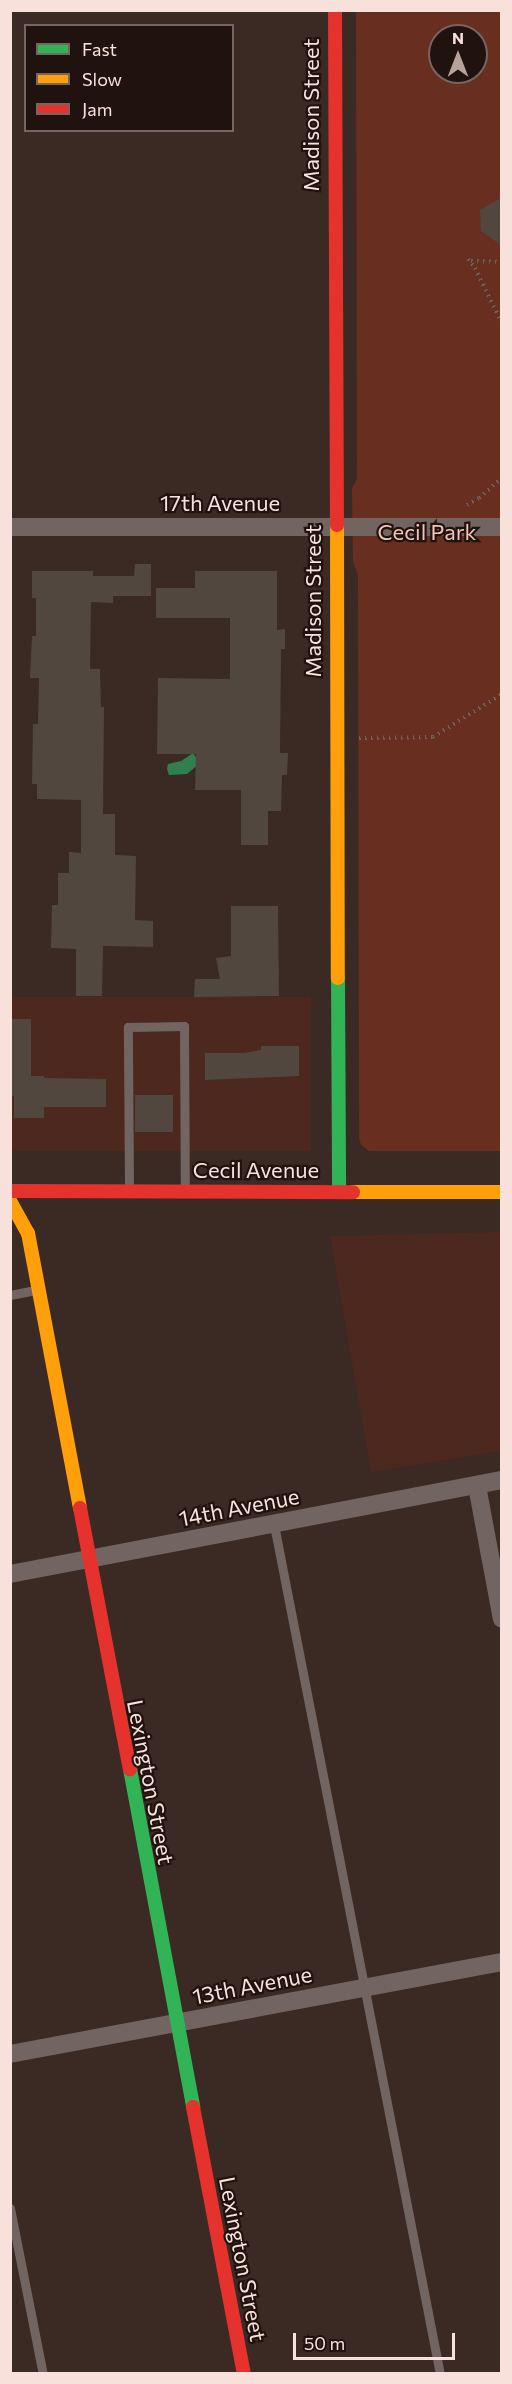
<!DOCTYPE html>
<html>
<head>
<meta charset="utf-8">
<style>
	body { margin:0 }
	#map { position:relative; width:512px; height:2384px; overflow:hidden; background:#3b2924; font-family:Commissioner,sans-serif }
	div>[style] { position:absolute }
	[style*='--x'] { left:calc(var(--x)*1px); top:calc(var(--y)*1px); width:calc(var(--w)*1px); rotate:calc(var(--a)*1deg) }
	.built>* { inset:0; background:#4d281f; transform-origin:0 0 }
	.green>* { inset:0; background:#682f21 }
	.water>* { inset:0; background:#307f51 }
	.building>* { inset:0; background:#52473e; transform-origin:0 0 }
	.path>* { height:4px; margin-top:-2px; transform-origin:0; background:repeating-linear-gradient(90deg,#6f615e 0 1.5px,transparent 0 6px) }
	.lane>* { height:9px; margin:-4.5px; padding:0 4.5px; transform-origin:4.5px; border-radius:4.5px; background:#726461 }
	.street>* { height:18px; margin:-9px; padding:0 9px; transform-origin:9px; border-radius:9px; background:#726461 }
	.fast>* { height:14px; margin:-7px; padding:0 7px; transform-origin:7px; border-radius:7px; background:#30b455 }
	.slow>* { height:14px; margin:-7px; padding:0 7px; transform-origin:7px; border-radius:7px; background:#ff9f0a }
	.jam>* { height:14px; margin:-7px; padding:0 7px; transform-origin:7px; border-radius:7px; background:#e5322d }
	span { translate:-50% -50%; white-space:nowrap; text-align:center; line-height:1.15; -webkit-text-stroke:4.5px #20120e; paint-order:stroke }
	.street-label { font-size:22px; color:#f8e1db }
	.park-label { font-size:22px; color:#f3c3b6 }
	.frame { position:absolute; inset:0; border:12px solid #f8e1db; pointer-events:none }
	.legend { position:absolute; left:24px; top:24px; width:210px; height:108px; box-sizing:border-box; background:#20120e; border:2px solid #766560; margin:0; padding:8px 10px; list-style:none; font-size:18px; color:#f8e1db }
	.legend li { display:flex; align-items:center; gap:12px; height:30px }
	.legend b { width:30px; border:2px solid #766560 }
	.north { position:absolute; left:428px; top:24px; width:60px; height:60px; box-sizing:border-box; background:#20120e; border:2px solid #766560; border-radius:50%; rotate:0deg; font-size:16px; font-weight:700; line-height:24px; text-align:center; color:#f8e1db }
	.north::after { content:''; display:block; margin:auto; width:21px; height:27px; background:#b6a19b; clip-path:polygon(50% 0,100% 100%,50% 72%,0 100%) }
	.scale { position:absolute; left:293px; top:2333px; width:162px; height:27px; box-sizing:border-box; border:3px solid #f8e1db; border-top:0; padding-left:8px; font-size:18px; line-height:21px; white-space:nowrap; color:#f8e1db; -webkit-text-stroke:4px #20120e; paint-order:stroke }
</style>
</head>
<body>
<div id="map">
	<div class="built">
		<i style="left:311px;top:997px;width:154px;height:301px;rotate:90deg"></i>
		<i style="clip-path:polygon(501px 1232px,501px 1451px,371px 1472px,330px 1236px)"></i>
	</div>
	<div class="green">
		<i style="clip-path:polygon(evenodd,356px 11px,501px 11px,501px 1151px,369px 1151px,361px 1145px,359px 1138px,358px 575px,353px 562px,352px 488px,357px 479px,356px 11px,440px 36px,476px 36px,476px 72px,440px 72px,440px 36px)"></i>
	</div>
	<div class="water">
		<i style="clip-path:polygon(193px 753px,200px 763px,187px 774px,169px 775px,167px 769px,168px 764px,181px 761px)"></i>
	</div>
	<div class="building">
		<i style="clip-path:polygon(501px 198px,501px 245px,481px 231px,480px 210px)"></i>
		<i style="clip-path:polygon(135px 564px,151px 564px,151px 596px,113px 596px,113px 603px,91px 602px,90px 669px,100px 669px,101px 707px,104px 707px,103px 814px,115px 814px,115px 855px,136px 856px,135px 920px,153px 921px,153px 947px,103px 946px,102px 996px,76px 996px,76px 949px,51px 948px,52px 905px,58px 905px,58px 873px,69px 873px,69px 852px,81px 853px,81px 800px,37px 799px,37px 784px,32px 784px,33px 724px,38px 724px,39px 678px,30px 678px,32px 636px,36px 636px,36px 598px,32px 598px,32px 571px,93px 571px,93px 576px,134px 576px)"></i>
		<i style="clip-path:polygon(195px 571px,277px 571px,277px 630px,285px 629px,285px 649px,281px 649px,280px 753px,288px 753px,287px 775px,282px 775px,281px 811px,268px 811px,268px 845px,241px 845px,241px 790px,195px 790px,196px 754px,157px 754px,158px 678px,230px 679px,230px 618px,156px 618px,156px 588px,195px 588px)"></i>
		<i style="clip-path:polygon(231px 906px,278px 906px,279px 996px,194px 997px,195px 979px,220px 979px,216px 958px,231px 956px)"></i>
		<i style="clip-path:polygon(10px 1019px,31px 1019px,31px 1076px,44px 1076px,44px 1078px,106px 1079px,106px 1107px,44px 1107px,44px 1118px,14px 1118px,14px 1096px,10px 1096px)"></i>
		<i style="clip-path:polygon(261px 1046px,299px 1046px,299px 1076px,205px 1080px,205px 1053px,244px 1053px,261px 1050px)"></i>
		<i style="left:173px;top:1095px;width:37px;height:38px;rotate:90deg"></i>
	</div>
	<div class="path">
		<i style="--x:468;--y:259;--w:11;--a:52"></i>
		<i style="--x:475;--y:268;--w:61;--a:63.9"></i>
		<i style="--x:471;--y:261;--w:31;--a:2"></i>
		<i style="--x:467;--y:505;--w:14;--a:-30"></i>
		<i style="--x:479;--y:498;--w:30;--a:-41"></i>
		<i style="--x:359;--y:738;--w:74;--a:-0.8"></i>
		<i style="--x:433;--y:737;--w:81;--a:-31.9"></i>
	</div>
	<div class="lane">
		<i style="--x:129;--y:1189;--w:162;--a:-90.4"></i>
		<i style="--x:128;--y:1027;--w:56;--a:-1"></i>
		<i style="--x:184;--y:1026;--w:164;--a:89.7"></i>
		<i style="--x:10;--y:1295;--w:26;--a:-11"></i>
		<i style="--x:274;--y:1525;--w:865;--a:78.94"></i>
		<i style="--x:10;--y:2208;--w:169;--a:78.8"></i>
	</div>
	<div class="street">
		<i style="--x:10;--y:527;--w:492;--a:0"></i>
		<i style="--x:477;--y:1486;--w:135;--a:79.4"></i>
		<i style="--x:10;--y:1574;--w:501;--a:-10.82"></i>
		<i style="--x:10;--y:2054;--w:501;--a:-10.59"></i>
	</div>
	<div class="fast">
		<i style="--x:338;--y:978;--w:213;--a:89.7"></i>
		<i style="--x:130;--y:1769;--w:344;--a:79.4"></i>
	</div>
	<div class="slow">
		<i style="--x:337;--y:525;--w:453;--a:89.9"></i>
		<i style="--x:353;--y:1192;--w:149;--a:0"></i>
		<i style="--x:10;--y:1201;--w:37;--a:61"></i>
		<i style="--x:28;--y:1233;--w:280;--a:79.3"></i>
	</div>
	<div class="jam">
		<i style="--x:335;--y:10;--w:515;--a:89.78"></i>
		<i style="--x:10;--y:1191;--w:343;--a:0.2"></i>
		<i style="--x:80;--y:1508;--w:266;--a:79.2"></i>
		<i style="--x:193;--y:2107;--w:272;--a:79.2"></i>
	</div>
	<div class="street-label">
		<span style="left:311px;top:115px;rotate:-90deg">Madison Street</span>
		<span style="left:220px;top:503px">17th Avenue</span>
		<span style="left:313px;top:601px;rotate:-90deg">Madison Street</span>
		<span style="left:256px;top:1170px">Cecil Avenue</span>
		<span style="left:239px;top:1507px;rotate:-11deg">14th Avenue</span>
		<span style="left:151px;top:1782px;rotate:79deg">Lexington Street</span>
		<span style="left:252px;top:1985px;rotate:-11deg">13th Avenue</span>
		<span style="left:243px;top:2259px;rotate:79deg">Lexington Street</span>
	</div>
	<div class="park-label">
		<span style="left:427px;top:532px">Cecil Park</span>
	</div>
	<div class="frame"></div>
	<ul class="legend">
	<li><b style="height:8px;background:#30b455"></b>Fast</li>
	<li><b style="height:8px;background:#ff9f0a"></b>Slow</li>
	<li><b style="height:8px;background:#e5322d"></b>Jam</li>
	</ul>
	<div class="north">N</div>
	<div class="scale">50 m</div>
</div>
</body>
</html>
